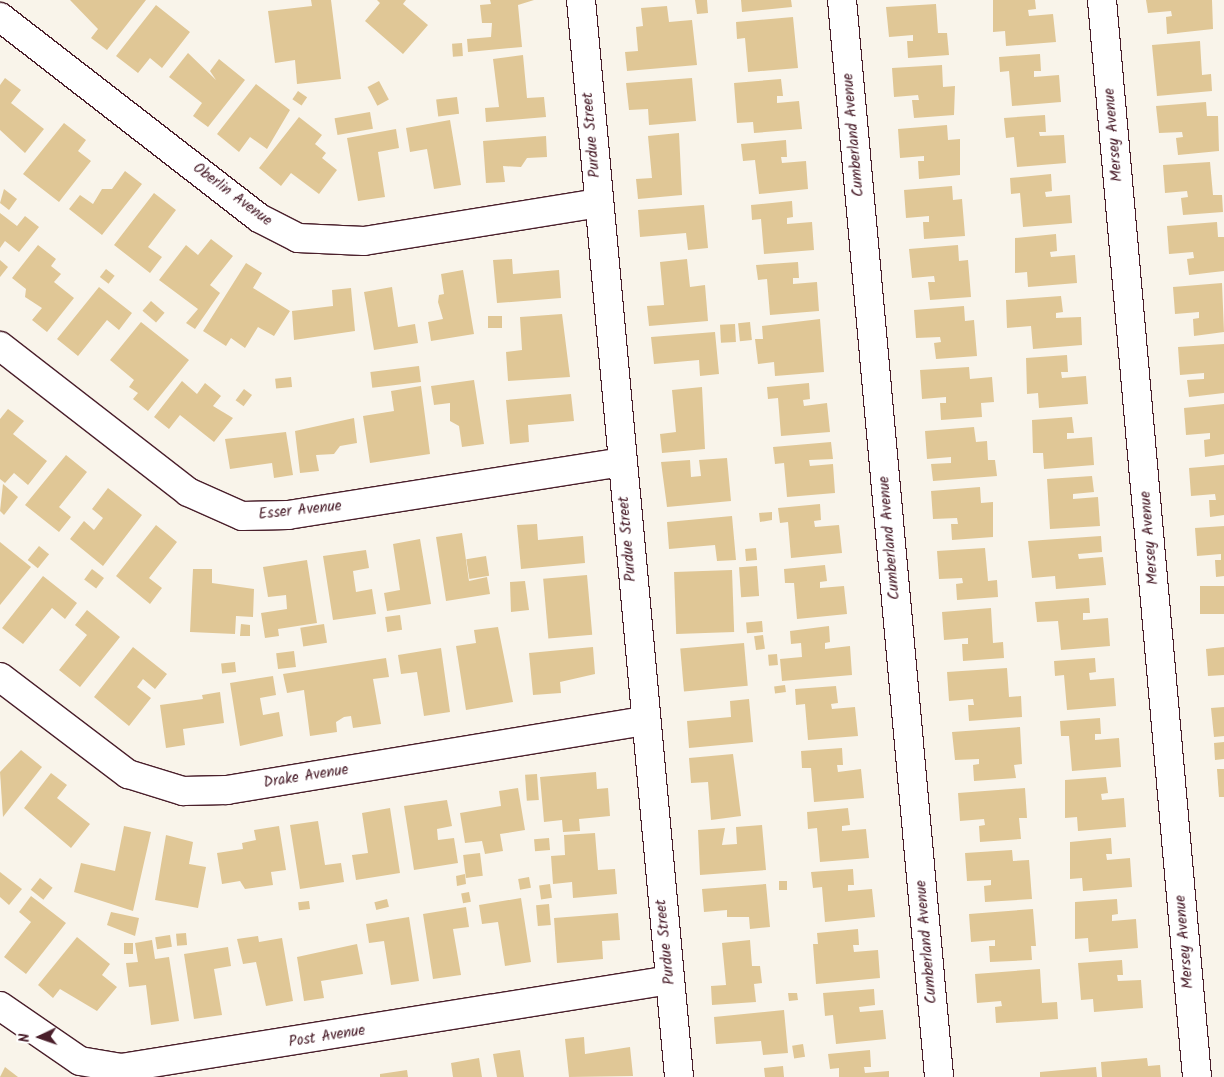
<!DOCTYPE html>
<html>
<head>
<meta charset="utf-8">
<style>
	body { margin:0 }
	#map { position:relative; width:1224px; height:1077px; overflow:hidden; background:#f9f4ea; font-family:Kalam,sans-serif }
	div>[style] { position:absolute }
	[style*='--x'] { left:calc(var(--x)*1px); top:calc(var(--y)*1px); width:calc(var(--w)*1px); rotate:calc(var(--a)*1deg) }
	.building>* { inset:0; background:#e0c796; transform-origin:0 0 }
	.roads { filter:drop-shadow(1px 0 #4a1f2b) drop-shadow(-1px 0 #4a1f2b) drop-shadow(0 1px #4a1f2b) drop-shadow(0 -1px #4a1f2b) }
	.minor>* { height:28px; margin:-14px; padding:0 14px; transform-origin:14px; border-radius:14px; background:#fff }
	span { translate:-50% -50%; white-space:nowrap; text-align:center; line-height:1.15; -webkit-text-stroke:4px #fff; paint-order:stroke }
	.street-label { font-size:15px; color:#4a1f2b }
	.north { position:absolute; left:15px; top:1012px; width:50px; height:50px; -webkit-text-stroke:4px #fff; paint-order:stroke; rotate:267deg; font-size:14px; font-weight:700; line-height:20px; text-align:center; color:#4a1f2b }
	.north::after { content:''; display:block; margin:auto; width:18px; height:22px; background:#4a1f2b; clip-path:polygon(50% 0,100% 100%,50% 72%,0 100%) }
</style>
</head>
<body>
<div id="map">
	<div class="building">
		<i style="clip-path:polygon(70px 0,146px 0,107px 50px,91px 38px,98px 29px)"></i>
		<i style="clip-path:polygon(311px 0,331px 0,341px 79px,297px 84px,295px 60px,275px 63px,268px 11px,312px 6px)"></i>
		<i style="clip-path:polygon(377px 0,406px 0,403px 4px,428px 25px,403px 54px,365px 21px,380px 3px)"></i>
		<i style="clip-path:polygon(490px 0,534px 0,518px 5px,522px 47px,468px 52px,467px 39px,491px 37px,492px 23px,482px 23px,480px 5px,491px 4px)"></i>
		<i style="clip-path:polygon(695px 0,707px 0,708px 13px,697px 14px)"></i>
		<i style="clip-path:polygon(741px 0,791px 0,792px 7px,742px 12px)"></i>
		<i style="clip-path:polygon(993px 0,1035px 0,1036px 9px,1028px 10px,1029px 16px,1053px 14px,1056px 42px,1006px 46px,1005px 31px,993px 32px)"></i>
		<i style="clip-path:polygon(1146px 0,1212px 0,1213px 29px,1167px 34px,1166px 17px,1172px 16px,1171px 11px,1148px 13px)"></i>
		<i style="clip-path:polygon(936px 4px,938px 33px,947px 33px,949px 55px,908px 58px,907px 41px,913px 41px,913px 35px,889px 37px,886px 7px)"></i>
		<i style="clip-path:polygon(156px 5px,190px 32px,162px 68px,150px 58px,138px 73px,116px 56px)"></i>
		<i style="clip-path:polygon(667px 6px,669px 22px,692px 20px,697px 65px,627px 71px,625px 52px,638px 51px,636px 27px,643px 26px,641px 8px)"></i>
		<i style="clip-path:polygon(793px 17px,798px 68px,748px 72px,745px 38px,737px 39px,736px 22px)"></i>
		<i style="clip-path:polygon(1200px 41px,1202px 75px,1211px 74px,1212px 91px,1157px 96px,1152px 45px)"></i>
		<i style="left:462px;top:43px;width:13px;height:10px;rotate:86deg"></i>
		<i style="clip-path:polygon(188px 53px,216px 80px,210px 71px,219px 59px,245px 80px,208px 127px,193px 116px,202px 103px,169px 77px)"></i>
		<i style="clip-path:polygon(1040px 54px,1041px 71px,1034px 71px,1034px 77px,1059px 75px,1061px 102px,1012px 106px,1009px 71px,1000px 72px,999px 57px)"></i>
		<i style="clip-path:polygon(523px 55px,527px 98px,544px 97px,546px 117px,486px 122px,485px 108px,499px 107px,493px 59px)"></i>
		<i style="clip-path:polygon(942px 65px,943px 87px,955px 86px,954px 115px,914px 118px,912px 100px,919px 100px,918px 95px,894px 97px,892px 68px)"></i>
		<i style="clip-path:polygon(5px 78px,21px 90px,11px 103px,44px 129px,25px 153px,0 130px,0 85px)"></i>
		<i style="clip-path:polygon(692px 78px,696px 121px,649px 125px,648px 109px,629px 110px,626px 83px)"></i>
		<i style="clip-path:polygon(781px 79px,783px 96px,777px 96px,777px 103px,799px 101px,802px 129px,754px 133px,753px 122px,737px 123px,734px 83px)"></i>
		<i style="left:379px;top:81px;width:21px;height:13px;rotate:62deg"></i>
		<i style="clip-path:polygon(256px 84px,290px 110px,267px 149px,250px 137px,239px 152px,217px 134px)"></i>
		<i style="left:298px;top:91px;width:11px;height:10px;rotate:34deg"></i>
		<i style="left:457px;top:97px;width:17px;height:21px;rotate:83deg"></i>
		<i style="clip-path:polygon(1206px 102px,1207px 116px,1218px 116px,1219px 151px,1178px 155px,1176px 138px,1183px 137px,1182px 132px,1159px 133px,1156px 106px)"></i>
		<i style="left:370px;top:112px;width:17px;height:36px;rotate:80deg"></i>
		<i style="clip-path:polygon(1045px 115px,1046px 132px,1039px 132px,1040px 136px,1064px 135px,1066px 163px,1017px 167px,1014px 137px,1006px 138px,1004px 118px)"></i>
		<i style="clip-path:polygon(299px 117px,322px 135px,315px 144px,326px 153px,322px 158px,337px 170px,319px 194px,291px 173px,281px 186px,259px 168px)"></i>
		<i style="clip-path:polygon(450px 120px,461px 185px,434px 189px,427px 149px,410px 152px,406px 128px)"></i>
		<i style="clip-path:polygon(64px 123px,86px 140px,78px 151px,91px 161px,59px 202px,23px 174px)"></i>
		<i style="clip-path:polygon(947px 125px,948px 140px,960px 139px,960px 175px,919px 179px,918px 161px,924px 161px,924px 156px,900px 158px,898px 129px)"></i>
		<i style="clip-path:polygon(396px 129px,399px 148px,378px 152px,385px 197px,358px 201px,347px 138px)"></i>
		<i style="clip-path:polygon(679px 133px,682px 195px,638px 199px,636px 179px,652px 178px,648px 136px)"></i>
		<i style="clip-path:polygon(546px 136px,547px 157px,527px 158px,521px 167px,503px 166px,505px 182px,486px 183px,483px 141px)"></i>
		<i style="clip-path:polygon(786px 140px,787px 157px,781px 157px,782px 163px,806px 161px,808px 189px,759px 194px,755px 160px,743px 161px,741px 144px)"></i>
		<i style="clip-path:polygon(1210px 162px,1213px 195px,1222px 195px,1223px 212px,1183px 215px,1181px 198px,1188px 197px,1187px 191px,1165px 193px,1163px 165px)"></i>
		<i style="clip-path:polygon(125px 171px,142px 184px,102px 235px,69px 209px,80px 195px,93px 204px,102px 189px,112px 189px)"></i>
		<i style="clip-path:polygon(1051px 174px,1052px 191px,1045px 192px,1046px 197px,1070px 195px,1072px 223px,1023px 227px,1020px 193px,1011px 194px,1010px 178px)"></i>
		<i style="clip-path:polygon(952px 186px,953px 200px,962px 199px,965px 236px,924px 239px,923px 222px,929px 222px,929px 216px,906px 218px,904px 190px)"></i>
		<i style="clip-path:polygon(4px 189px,17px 199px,9px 210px,0 203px)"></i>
		<i style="clip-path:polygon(154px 193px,176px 210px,148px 247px,162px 257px,150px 273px,114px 245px)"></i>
		<i style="clip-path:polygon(792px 201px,793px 217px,787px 218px,787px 224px,812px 222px,814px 250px,764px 254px,761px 219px,752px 220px,751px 205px)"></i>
		<i style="clip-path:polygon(704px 205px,708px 248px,688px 250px,686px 233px,640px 237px,638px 210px)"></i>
		<i style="clip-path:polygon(0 213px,17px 226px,25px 216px,39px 227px,19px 252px,5px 241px,0 248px)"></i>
		<i style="clip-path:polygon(1217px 222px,1218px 237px,1224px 237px,1224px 271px,1189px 275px,1187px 259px,1194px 258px,1193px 252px,1169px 254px,1167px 226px)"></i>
		<i style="clip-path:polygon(1056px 234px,1057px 251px,1050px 252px,1051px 257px,1075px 255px,1077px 283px,1028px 287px,1027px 272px,1015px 273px,1015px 238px)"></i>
		<i style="clip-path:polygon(211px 239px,233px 256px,210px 285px,220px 293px,195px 329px,186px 323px,198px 309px,159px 280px,186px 245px,198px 255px)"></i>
		<i style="clip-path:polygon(38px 245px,56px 259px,51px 266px,61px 274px,54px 282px,74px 298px,47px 332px,32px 320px,42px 308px,25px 297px,26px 289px,12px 278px)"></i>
		<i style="clip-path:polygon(958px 245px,959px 261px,968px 260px,971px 297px,930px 300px,928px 282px,935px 282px,934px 276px,912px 278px,909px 249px)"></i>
		<i style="clip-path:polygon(512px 259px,513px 274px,559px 270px,561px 298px,497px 303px,493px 260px)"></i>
		<i style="clip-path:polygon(687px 259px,690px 287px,705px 285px,708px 321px,649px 326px,647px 306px,664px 305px,660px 262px)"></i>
		<i style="clip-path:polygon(0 260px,8px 267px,0 277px)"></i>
		<i style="clip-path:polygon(798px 262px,799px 278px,793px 278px,793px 284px,817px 282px,819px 311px,770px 315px,767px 279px,758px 280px,756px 265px)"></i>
		<i style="clip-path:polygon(246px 263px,262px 273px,253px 288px,290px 311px,274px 336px,258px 327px,245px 348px,231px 338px,226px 346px,203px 331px)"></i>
		<i style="left:106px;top:269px;width:11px;height:10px;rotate:38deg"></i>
		<i style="clip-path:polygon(463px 270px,474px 334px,431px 341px,428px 322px,443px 319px,438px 302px,439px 295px,444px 294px,441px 274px)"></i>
		<i style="clip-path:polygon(1222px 283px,1224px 332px,1194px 336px,1193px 319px,1199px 318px,1199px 312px,1175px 314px,1173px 287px)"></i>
		<i style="clip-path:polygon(99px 287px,132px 313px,119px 330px,107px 320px,78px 356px,57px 339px)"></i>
		<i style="clip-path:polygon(392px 287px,398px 327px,415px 324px,418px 343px,374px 350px,364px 292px)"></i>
		<i style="clip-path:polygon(351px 288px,355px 331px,294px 340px,292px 311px,333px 306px,332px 290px)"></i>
		<i style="clip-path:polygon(1061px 296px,1063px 312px,1056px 313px,1056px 318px,1081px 317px,1082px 345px,1033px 349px,1031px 326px,1007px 328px,1006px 300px)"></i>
		<i style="left:151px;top:301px;width:18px;height:13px;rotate:41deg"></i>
		<i style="clip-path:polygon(964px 306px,965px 321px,974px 320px,977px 356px,936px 359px,934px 343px,941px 342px,940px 337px,916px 338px,914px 310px)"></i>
		<i style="clip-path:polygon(562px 314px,570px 377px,508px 381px,506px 352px,522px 350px,520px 317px)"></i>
		<i style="left:502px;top:316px;width:12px;height:14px;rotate:90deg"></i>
		<i style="clip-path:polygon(820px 319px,824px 372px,775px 376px,774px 362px,758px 364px,755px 339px,763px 339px,762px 326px)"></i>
		<i style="clip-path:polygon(141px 322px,189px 360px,148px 411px,133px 399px,138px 393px,129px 387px,134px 380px,110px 360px)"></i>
		<i style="left:750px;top:322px;width:18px;height:12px;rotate:84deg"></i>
		<i style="left:735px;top:324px;width:18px;height:15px;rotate:87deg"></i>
		<i style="clip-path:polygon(715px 332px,719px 374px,700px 376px,699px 360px,654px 364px,651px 337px)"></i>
		<i style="clip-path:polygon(1224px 344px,1224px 393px,1189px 397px,1187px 380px,1204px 379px,1204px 373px,1180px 375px,1178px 347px)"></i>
		<i style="clip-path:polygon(1067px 355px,1068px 372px,1061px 372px,1062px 378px,1086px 376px,1088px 404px,1039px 408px,1038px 393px,1027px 394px,1026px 358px)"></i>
		<i style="left:419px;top:366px;width:16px;height:49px;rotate:83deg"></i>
		<i style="clip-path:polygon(969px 367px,970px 379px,992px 377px,994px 402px,981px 403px,982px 417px,941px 420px,940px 403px,946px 403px,946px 397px,922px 399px,920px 370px)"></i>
		<i style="left:291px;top:377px;width:10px;height:16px;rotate:84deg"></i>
		<i style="clip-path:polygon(474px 380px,484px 444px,462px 447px,459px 426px,450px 421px,450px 403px,434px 405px,431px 386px)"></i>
		<i style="clip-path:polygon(182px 381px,197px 394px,205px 383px,221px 396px,213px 406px,233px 418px,214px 442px,180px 415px,169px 429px,154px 417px)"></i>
		<i style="clip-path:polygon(809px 383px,810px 399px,803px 400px,804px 406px,827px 403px,830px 432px,781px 436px,778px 398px,768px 399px,767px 387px)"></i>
		<i style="clip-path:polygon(421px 386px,430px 454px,370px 463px,363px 416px,394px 411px,391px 391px)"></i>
		<i style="clip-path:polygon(702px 387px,705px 449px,662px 453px,660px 434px,676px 432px,672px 390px)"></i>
		<i style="left:244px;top:389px;width:10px;height:14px;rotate:37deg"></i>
		<i style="clip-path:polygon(571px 394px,574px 421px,528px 425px,529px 442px,510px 444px,506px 400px)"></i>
		<i style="clip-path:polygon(1224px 404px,1224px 454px,1205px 457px,1204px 440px,1210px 439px,1210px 433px,1186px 435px,1184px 408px)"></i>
		<i style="clip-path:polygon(8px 409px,24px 421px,13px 434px,47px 461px,28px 485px,14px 473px,5px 483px,0 479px,0 419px)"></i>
		<i style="clip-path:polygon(1072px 417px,1074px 433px,1067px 433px,1067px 439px,1092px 437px,1094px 465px,1044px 469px,1043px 453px,1033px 453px,1032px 420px)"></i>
		<i style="clip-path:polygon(354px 418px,357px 443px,340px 446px,334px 454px,316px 455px,319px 471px,300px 473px,295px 431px)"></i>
		<i style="clip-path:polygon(974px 427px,976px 442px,987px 441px,988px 460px,995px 460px,997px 476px,933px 481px,931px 464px,951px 463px,951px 457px,927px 459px,925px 431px)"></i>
		<i style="clip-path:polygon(286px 432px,293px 475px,274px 478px,272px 463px,230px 469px,225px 439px)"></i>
		<i style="clip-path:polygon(831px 442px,833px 459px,809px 460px,810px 466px,833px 464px,835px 493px,787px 497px,784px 463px,775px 464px,773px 447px)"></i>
		<i style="clip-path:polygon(66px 455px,87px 472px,59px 507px,71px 517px,59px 532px,25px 505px)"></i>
		<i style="clip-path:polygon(727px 458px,731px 501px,667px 507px,661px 462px,690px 460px,691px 477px,701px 476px,699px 460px)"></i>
		<i style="clip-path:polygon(1224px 465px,1224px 515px,1210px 517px,1209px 500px,1216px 500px,1215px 494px,1191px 496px,1189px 468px)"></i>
		<i style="clip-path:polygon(1092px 476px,1094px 492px,1073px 494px,1073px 499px,1098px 497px,1100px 526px,1050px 529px,1047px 479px)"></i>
		<i style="clip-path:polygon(3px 484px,18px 497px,4px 515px,0 511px)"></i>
		<i style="clip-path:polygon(980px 487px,981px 503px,993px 502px,993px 537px,952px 540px,951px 524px,958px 524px,957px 518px,933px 519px,931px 491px)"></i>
		<i style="clip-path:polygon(108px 488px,142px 515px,103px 566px,70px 539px,84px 521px,94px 530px,103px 518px,92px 509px)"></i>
		<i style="clip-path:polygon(820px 504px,821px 520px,814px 521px,815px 527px,839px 525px,842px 553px,791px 558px,788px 522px,780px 523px,778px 508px)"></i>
		<i style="clip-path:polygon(772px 512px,772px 520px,760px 522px,759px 513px)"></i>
		<i style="clip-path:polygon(732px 516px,736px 560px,717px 561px,715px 545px,669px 549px,667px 522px)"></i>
		<i style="clip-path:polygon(537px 524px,538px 540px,583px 536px,585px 563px,521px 569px,517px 525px)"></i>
		<i style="clip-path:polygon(156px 525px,177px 542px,149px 578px,162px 588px,150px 604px,116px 576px)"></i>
		<i style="clip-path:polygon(1224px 526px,1224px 576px,1216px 577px,1215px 560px,1221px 560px,1221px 554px,1197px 556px,1195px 528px)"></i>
		<i style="clip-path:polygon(462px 533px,469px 581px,487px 577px,490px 594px,446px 601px,436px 537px)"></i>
		<i style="clip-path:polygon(1101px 536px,1102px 552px,1078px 554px,1079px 559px,1103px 557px,1106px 585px,1056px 589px,1055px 576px,1032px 578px,1028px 541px)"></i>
		<i style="clip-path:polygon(420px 539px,431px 604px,387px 611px,384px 593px,400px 590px,393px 544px)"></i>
		<i style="clip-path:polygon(0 542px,31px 567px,0 605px)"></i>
		<i style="left:39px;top:546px;width:13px;height:18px;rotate:39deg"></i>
		<i style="left:756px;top:548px;width:12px;height:11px;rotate:85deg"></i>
		<i style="clip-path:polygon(985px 548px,988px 581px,997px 580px,998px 597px,957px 600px,956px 584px,963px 583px,962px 578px,939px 579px,937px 551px)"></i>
		<i style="clip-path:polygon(366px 550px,369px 568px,353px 571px,356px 592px,372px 589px,376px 614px,333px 620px,323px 556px)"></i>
		<i style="left:486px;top:556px;width:20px;height:20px;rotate:81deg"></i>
		<i style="clip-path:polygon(307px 560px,317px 623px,278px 629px,279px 636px,265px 638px,261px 613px,287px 609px,286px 595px,268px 597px,263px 567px)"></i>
		<i style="clip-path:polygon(825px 565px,827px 581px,820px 582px,820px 588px,844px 586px,847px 614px,797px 619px,794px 583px,785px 583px,784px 569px)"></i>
		<i style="left:757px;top:566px;width:30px;height:18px;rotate:86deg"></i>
		<i style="left:92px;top:569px;width:15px;height:13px;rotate:37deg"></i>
		<i style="clip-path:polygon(193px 569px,212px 569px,212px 583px,254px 589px,253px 617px,236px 616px,235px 634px,190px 632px)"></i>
		<i style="left:732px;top:570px;width:62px;height:58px;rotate:88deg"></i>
		<i style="left:587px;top:575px;width:60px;height:44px;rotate:85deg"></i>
		<i style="clip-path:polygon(43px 576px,77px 603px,65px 619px,52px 608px,23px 644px,2px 628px)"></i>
		<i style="clip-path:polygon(525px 581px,529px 610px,511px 612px,510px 582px)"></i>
		<i style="left:1224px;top:586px;width:28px;height:24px;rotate:90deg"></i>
		<i style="clip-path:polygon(1089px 598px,1090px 613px,1083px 613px,1083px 620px,1108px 618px,1110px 646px,1061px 650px,1058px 621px,1037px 622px,1035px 602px)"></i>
		<i style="clip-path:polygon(991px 608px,993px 643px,1003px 642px,1004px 658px,963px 661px,962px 644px,968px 644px,968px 638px,944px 640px,942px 612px)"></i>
		<i style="clip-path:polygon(87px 610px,120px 637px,80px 687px,59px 670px,87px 635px,75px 625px)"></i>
		<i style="left:400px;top:615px;width:15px;height:15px;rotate:82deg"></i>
		<i style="left:762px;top:621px;width:11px;height:16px;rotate:85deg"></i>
		<i style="clip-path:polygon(241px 624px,250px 625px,250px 636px,240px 636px)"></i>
		<i style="left:324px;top:624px;width:19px;height:24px;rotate:81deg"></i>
		<i style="clip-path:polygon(829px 626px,830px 642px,825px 643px,825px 649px,850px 646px,852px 675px,782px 681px,780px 659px,802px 657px,801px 643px,791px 644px,790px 631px)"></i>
		<i style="clip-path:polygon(498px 627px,513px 702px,466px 710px,456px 646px,476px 643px,474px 630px)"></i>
		<i style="left:763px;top:635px;width:14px;height:9px;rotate:82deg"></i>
		<i style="left:744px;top:643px;width:43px;height:64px;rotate:85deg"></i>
		<i style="clip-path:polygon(133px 647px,167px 674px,155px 689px,143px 679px,137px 687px,151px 698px,129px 726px,94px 697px)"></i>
		<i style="clip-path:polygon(593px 647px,595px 674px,560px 682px,561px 693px,533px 695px,529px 653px)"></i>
		<i style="clip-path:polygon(1224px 647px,1224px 675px,1208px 676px,1206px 649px)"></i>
		<i style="clip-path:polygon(441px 648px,450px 712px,424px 716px,417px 672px,401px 674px,398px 655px)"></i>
		<i style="left:294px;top:651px;width:16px;height:18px;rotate:83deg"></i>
		<i style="left:777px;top:654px;width:11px;height:9px;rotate:85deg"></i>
		<i style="clip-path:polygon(386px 658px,389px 677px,373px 679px,381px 724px,353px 728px,351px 716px,344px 717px,336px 722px,337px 732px,310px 736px,304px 690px,287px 693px,283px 674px)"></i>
		<i style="clip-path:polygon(1095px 658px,1096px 672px,1089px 673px,1090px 680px,1114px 678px,1116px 706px,1067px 710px,1064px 675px,1055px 676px,1054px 661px)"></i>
		<i style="left:235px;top:662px;width:10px;height:14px;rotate:84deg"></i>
		<i style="clip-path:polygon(1007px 668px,1009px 697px,1021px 696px,1022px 717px,969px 721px,968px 705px,974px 705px,973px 699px,949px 701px,947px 672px)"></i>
		<i style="clip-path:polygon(273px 676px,276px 695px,260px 698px,263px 715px,279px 712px,283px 736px,240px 746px,230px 683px)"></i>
		<i style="left:785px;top:685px;width:7px;height:11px;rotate:82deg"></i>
		<i style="clip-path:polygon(836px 686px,838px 703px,831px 704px,832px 709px,855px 707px,858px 736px,808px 740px,805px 704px,796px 705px,795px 689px)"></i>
		<i style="clip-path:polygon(220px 692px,224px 723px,183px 729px,185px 745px,166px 748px,160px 705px,203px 699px,202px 695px)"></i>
		<i style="clip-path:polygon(749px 699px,753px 742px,689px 748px,687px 721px,731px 717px,730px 701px)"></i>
		<i style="clip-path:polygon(1224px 707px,1224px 736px,1214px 737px,1211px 708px)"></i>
		<i style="clip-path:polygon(1100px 718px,1101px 734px,1095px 734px,1095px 740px,1119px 738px,1121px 767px,1072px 771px,1069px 736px,1061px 736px,1060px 721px)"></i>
		<i style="clip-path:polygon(1020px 727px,1022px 764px,1014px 765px,1016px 778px,974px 781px,973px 765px,979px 764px,979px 759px,955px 760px,952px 732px)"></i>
		<i style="clip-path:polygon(1224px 742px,1224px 759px,1215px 760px,1214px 743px)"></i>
		<i style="clip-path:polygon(842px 748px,843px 765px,837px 765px,838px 772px,861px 769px,864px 798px,814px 802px,811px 768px,802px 768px,801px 751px)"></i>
		<i style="clip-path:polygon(21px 750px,42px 767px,3px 817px,0 772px)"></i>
		<i style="clip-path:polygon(733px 754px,741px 816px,711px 820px,708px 782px,691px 783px,689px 758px)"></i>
		<i style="clip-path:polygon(1217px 769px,1224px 769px,1224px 797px,1219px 797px)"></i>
		<i style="clip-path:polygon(596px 772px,597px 789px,608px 788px,610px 816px,579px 819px,580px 831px,563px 832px,562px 820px,544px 822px,540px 777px)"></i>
		<i style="clip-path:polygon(51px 773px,67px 785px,57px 798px,90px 824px,71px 848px,24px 808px)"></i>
		<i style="left:537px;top:774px;width:26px;height:12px;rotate:86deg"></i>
		<i style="clip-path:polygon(1106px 777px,1108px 793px,1101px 794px,1102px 800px,1124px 798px,1126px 827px,1078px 831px,1077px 817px,1065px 818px,1065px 780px)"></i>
		<i style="clip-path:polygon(518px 788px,525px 830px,500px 834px,503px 851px,485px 854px,482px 841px,465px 843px,460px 813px,501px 806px,499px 791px)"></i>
		<i style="clip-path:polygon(1025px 788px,1027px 818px,1019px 818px,1021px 839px,980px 842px,979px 826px,985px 825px,984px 819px,960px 821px,958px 793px)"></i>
		<i style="clip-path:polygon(447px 800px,452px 826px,437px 829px,438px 840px,454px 838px,458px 863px,414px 870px,404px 806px)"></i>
		<i style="clip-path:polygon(390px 808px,400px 873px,356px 880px,352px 855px,368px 853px,362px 813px)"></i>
		<i style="clip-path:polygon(848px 808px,850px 825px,842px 826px,842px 831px,866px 829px,869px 858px,820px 862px,817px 828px,808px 829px,807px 812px)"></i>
		<i style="clip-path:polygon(318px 821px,325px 865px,341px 863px,344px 882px,300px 889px,290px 825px)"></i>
		<i style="clip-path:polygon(762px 825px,766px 870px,700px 875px,698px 830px,725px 828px,722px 845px,737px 844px,736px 827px)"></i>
		<i style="clip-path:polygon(124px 826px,151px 832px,133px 911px,74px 892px,81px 863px,115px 871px)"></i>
		<i style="clip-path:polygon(279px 826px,286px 870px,271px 872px,273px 885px,245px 889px,240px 881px,222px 884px,217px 853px,243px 849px,242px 843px,256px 840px,254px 830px)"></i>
		<i style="clip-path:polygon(595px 833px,598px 870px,615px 869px,617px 894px,573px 898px,572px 882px,553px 884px,551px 856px,565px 855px,564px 835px)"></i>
		<i style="clip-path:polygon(166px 835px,193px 842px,189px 864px,206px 867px,198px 908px,155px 900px)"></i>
		<i style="left:549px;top:838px;width:12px;height:15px;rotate:85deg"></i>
		<i style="clip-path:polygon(1111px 838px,1112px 854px,1106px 854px,1107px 860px,1130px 858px,1132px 887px,1083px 891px,1082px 878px,1070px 879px,1070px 842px)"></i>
		<i style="clip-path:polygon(1012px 850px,1013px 861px,1029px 860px,1032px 899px,985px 902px,984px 886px,991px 885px,991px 880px,967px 881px,965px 853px)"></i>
		<i style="left:480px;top:853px;width:23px;height:17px;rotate:83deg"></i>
		<i style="clip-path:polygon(853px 869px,854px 885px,848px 885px,848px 891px,872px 889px,875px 917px,825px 922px,822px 887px,813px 888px,811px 872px)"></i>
		<i style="clip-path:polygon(0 872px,22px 889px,9px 905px,0 897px)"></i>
		<i style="clip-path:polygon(465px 874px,466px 884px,457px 886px,456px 876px)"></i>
		<i style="left:529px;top:877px;width:11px;height:11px;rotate:80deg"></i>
		<i style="left:40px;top:878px;width:16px;height:15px;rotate:38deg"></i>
		<i style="left:779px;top:881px;width:8px;height:9px"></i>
		<i style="left:550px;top:884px;width:14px;height:11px;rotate:82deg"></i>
		<i style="clip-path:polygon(766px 884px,770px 927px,750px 929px,749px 917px,727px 917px,727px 910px,704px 912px,702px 889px)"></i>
		<i style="left:469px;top:892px;width:10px;height:8px;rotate:79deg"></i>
		<i style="clip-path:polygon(31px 896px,66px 923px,26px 974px,4px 957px,31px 922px,19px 912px)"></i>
		<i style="clip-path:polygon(521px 898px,531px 962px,505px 966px,498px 922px,482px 924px,479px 905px)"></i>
		<i style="left:387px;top:899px;width:8px;height:13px;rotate:76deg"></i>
		<i style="clip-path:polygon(1117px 899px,1118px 914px,1112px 915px,1112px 921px,1136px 919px,1138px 948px,1089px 952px,1088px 938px,1075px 939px,1075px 902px)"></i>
		<i style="left:309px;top:901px;width:8px;height:11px;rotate:83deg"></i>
		<i style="left:549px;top:904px;width:21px;height:13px;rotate:85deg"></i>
		<i style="clip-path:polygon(466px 907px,469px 927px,453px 929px,461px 975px,433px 979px,423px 914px)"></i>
		<i style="clip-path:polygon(1033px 909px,1036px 946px,1031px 946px,1032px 960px,990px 962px,989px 946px,995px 946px,995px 940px,971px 942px,969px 914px)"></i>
		<i style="clip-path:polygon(111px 912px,139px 918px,135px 936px,107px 925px)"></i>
		<i style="clip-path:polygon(618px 913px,620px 940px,602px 941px,603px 959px,557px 963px,554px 918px)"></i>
		<i style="clip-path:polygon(409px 917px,419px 981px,391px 985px,384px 941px,369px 943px,366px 924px)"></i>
		<i style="clip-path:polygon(858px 929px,859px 945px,853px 945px,854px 952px,878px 950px,880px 978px,816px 984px,813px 944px,818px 944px,817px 933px)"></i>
		<i style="left:186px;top:933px;width:12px;height:10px;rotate:85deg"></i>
		<i style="left:170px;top:935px;width:12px;height:15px;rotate:81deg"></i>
		<i style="clip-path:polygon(258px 936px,259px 942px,282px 938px,293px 1001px,266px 1006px,256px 962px,243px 964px,237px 939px)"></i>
		<i style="clip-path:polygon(77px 937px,110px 964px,102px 975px,117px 987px,97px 1011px,60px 989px,53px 998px,38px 985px)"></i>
		<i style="clip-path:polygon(152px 940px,155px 959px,169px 957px,179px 1021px,151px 1025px,146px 985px,129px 987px,126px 963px,138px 962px,135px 943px)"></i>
		<i style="clip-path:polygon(750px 940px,752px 966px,760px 966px,762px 983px,754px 984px,756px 1002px,712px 1005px,711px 986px,726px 985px,722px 943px)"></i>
		<i style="left:124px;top:943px;width:9px;height:11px"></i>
		<i style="clip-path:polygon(357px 944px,363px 974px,321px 981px,324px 998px,304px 1001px,297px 957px)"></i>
		<i style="clip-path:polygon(228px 947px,231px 966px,214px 969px,222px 1015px,194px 1019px,184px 954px)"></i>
		<i style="clip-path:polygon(1122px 960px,1123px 975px,1117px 975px,1118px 981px,1141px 980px,1143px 1008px,1094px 1012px,1093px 999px,1081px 1000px,1078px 963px)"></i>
		<i style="clip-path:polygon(1040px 969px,1042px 1003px,1057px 1002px,1058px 1019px,996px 1023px,995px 1007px,1002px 1006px,1001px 1001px,977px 1003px,975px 974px)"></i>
		<i style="clip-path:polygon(874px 989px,875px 1005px,859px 1007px,860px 1012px,883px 1010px,886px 1039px,836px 1044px,833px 1015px,825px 1016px,823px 993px)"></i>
		<i style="clip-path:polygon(788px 993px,797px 993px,798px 1000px,789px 1001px)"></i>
		<i style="clip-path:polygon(784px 1010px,788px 1053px,763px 1055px,761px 1041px,716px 1044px,714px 1017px)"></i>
		<i style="clip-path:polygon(584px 1037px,585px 1054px,630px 1047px,633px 1076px,569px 1077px,565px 1039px)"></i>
		<i style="left:803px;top:1044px;width:13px;height:11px;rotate:81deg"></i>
		<i style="clip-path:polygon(520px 1050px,524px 1077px,497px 1077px,493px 1054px)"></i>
		<i style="clip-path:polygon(870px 1050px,871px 1067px,864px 1067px,865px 1073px,889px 1071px,889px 1077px,839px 1077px,839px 1068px,830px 1069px,828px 1054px)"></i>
		<i style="clip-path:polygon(479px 1058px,482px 1077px,453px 1077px,451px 1063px)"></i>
		<i style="clip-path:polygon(1147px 1058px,1148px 1066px,1160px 1065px,1161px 1077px,1102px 1077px,1101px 1062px)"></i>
		<i style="clip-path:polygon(783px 1066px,784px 1077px,765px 1077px,764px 1068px)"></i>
		<i style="clip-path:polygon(5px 1067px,18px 1077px,0 1077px)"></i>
		<i style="clip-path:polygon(1096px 1067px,1097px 1077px,1040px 1077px,1040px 1072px)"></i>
		<i style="clip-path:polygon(407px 1070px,408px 1077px,380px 1077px,380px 1074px)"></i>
	</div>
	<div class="roads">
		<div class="minor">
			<i style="--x:581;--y:0;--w:1081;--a:84.8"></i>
			<i style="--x:842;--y:0;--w:1081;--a:84.85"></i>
			<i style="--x:1102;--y:0;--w:1081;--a:84.96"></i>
			<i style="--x:0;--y:17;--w:328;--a:37.8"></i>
			<i style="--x:259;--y:218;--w:44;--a:27.1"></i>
			<i style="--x:298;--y:238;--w:66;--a:2.6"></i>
			<i style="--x:364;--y:241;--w:237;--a:-9.2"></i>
			<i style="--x:0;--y:346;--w:238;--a:37.8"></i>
			<i style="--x:188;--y:492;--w:59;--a:24"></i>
			<i style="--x:242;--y:516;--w:46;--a:-1.2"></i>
			<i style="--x:288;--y:515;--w:337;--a:-9"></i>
			<i style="--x:0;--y:677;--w:161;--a:37.2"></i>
			<i style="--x:128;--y:774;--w:58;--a:17.2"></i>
			<i style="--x:183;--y:791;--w:44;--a:-1.3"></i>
			<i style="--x:227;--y:790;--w:423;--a:-9.4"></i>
			<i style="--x:0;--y:1006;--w:97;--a:34.5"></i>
			<i style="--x:80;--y:1061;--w:42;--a:9.7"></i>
			<i style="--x:121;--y:1068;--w:556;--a:-9.11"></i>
		</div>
	</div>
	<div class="street-label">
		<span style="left:592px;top:135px;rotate:-95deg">Purdue Street</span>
		<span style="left:854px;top:135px;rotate:-95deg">Cumberland Avenue</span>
		<span style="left:1114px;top:135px;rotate:-95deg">Mersey Avenue</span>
		<span style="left:232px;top:195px;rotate:37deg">Oberlin Avenue</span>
		<span style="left:300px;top:511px;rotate:-6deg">Esser Avenue</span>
		<span style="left:890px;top:538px;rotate:-95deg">Cumberland Avenue</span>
		<span style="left:1150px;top:538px;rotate:-95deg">Mersey Avenue</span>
		<span style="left:628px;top:539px;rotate:-95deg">Purdue Street</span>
		<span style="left:306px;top:777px;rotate:-9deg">Drake Avenue</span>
		<span style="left:666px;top:942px;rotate:-96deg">Purdue Street</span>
		<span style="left:927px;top:942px;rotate:-95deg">Cumberland Avenue</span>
		<span style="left:1185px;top:942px;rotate:-95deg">Mersey Avenue</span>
		<span style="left:327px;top:1037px;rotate:-9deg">Post Avenue</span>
	</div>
	<div class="north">N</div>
</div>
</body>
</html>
